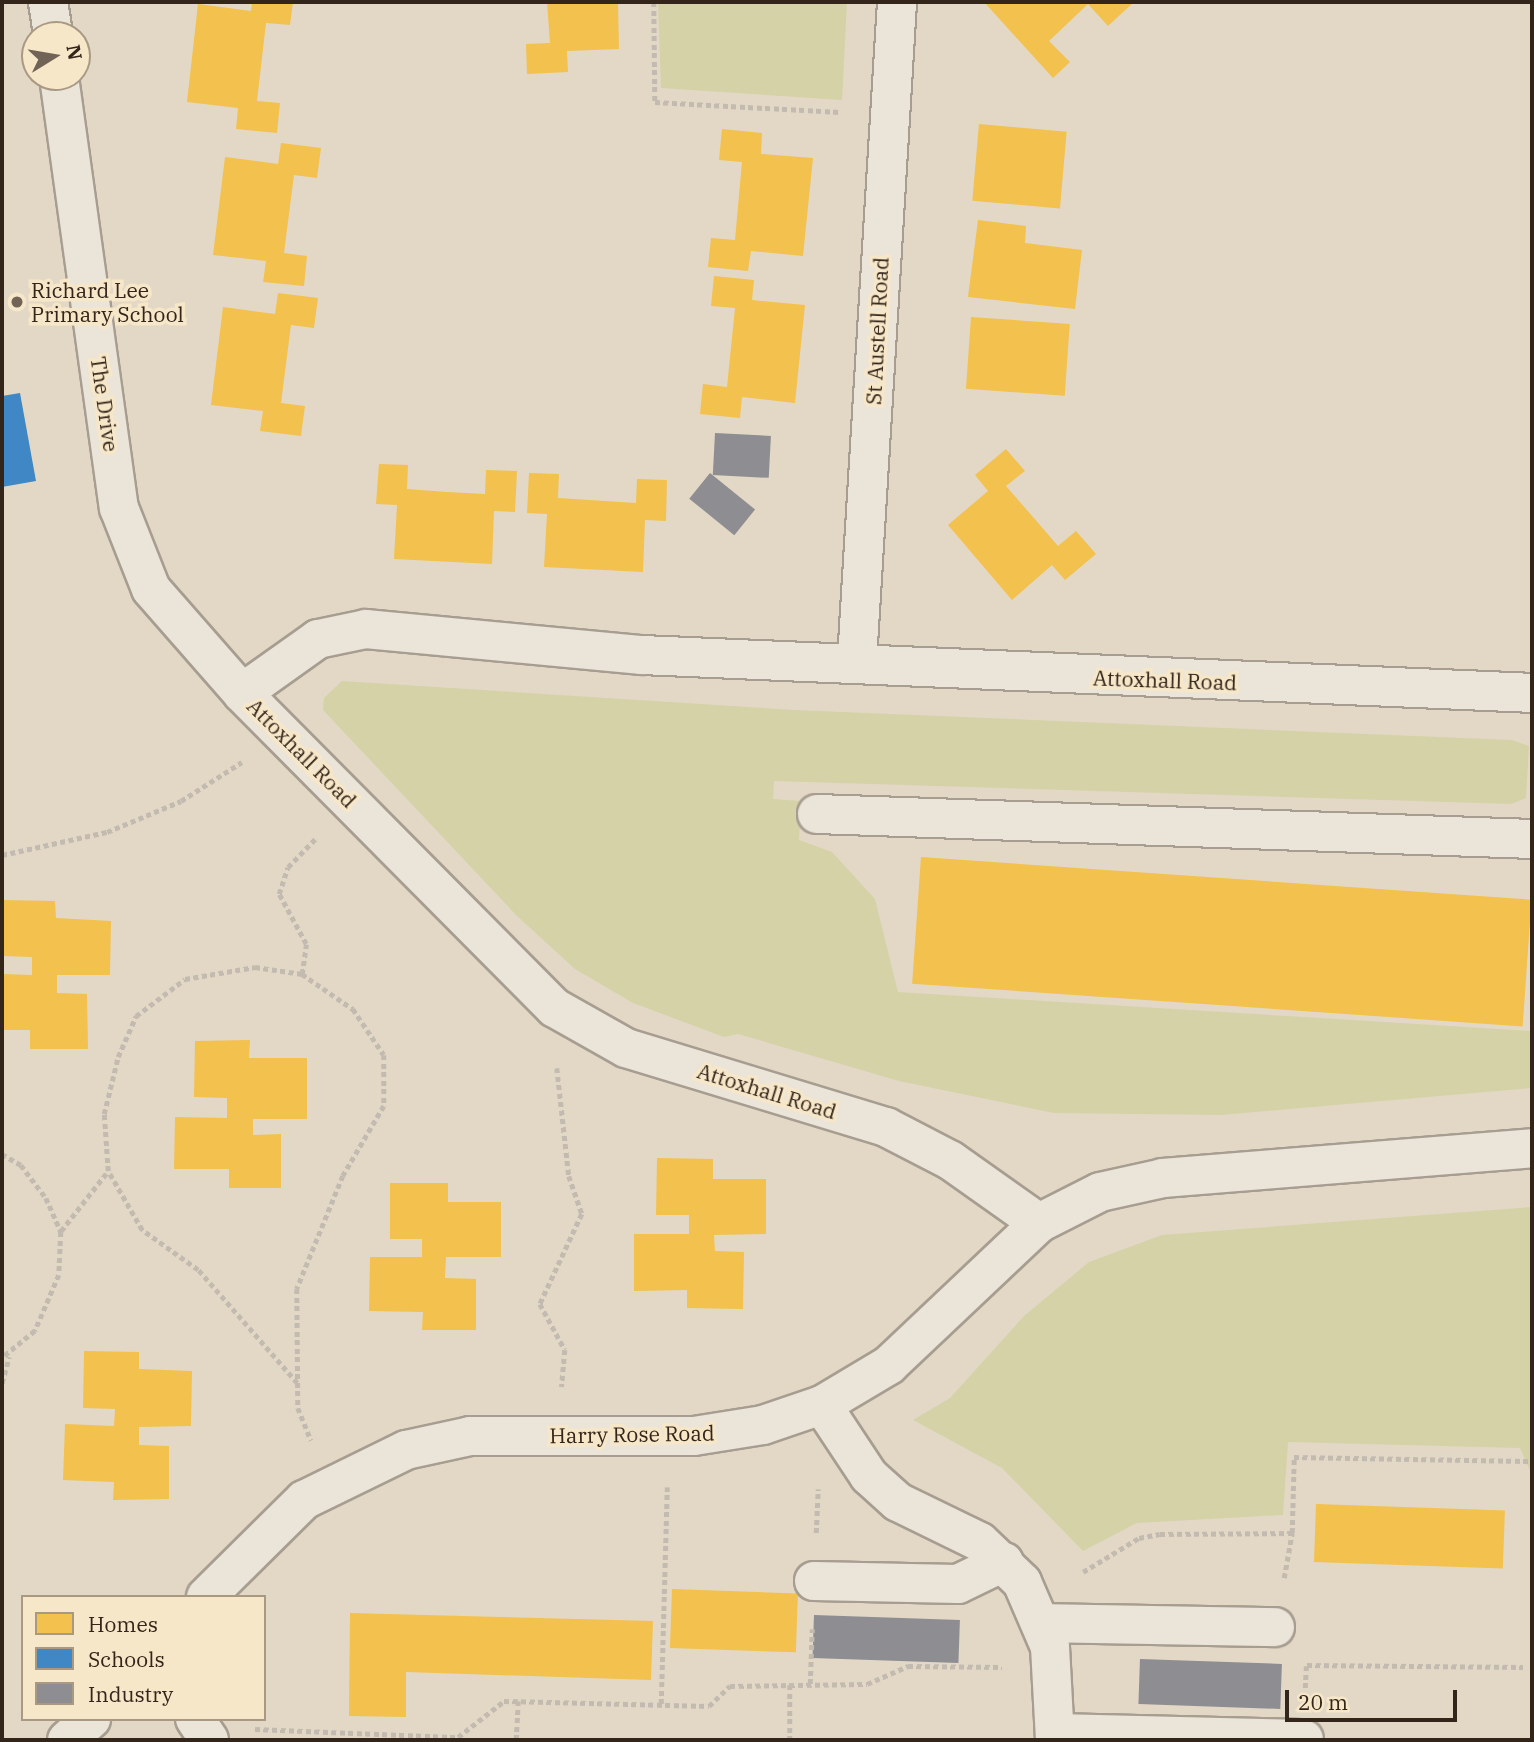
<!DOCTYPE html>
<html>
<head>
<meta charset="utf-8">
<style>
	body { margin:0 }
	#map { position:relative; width:1534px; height:1742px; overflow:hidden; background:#e3d8c6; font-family:"IBM Plex Serif",serif }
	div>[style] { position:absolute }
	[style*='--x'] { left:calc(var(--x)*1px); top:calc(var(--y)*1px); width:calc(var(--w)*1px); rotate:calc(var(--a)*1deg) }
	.green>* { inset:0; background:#d5d2a7 }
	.homes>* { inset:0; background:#f2c14e; transform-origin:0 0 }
	.schools>* { inset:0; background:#3f88c5 }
	.industry>* { inset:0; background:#8d8d92; transform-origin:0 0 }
	.path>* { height:4.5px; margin-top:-2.25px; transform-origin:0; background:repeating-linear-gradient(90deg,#c3bbb0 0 5px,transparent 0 8.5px) }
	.roads { filter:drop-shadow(2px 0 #a79d90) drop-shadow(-2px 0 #a79d90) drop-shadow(0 2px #a79d90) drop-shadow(0 -2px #a79d90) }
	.minor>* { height:38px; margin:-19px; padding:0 19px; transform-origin:19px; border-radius:19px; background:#eae4d9 }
	.dots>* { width:19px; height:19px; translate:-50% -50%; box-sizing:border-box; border:4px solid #f7e7c9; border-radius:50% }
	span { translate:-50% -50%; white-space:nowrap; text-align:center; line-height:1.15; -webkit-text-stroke:7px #f7e7c9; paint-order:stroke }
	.poi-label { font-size:21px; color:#34251a }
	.left { translate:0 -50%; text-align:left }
	.street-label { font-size:21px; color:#34251a }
	.frame { position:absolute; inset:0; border:4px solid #34251a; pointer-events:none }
	.legend { position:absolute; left:21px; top:1595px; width:245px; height:126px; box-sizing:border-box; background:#f7e7c9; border:2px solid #a99983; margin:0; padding:9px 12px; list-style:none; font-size:21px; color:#34251a }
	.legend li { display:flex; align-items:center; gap:14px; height:35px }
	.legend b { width:35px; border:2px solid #a99983 }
	.north { position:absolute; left:21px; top:21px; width:70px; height:70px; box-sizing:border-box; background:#f7e7c9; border:2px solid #a99983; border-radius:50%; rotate:79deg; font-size:19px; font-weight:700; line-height:28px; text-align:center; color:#34251a }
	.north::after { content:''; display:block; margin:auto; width:24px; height:32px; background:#716456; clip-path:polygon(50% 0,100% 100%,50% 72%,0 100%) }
	.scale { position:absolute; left:1285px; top:1690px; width:172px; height:32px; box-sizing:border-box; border:4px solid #34251a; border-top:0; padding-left:9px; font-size:21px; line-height:24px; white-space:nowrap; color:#34251a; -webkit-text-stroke:5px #f7e7c9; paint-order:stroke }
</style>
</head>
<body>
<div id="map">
	<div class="green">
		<i style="clip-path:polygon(658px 2px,847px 2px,842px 100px,661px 88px)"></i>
		<i style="clip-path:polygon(342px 681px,794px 710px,1512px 740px,1529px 746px,1526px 798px,1511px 804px,774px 781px,773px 799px,801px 801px,799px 840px,832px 852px,875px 899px,898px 992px,1532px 1031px,1532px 1088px,1221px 1115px,1054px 1113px,899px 1081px,738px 1034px,724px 1037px,633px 1003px,575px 969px,517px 916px,323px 710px,324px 698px)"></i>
		<i style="clip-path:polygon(1532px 1207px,1532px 1475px,1520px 1448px,1288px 1442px,1283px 1515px,1137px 1523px,1083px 1551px,1002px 1468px,913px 1420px,950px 1398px,1024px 1316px,1089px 1262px,1162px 1235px)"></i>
	</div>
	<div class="homes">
		<i style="clip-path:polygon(252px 2px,293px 2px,290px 25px,266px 23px,257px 101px,280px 103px,277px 133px,236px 129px,238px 108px,187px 102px,198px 4px,251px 11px)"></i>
		<i style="clip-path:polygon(547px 2px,618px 2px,619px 49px,567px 51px,568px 72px,527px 74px,526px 44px,550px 43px)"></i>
		<i style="clip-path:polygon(984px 2px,1134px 2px,1108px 26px,1088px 4px,1049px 41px,1070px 62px,1053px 78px)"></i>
		<i style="left:979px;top:124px;width:88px;height:77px;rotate:5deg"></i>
		<i style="clip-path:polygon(722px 129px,762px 133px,761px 154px,813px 158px,803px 256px,751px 251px,748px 271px,708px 267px,711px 238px,735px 240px,742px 162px,719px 160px)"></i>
		<i style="clip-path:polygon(281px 143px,321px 148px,317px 178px,294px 175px,284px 253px,307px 256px,304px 286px,263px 282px,266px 261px,213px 255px,225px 157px,278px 164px)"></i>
		<i style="clip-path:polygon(978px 220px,1026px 226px,1025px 243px,1082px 250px,1075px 309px,968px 297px)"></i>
		<i style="clip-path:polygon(714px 276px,754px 280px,752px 300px,805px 305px,795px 403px,742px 397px,740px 418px,700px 414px,703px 384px,727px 387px,735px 308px,711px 306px)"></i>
		<i style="clip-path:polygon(278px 293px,318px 298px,314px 328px,291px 325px,281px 403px,305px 406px,301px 436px,260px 431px,263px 411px,211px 405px,223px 307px,275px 314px)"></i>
		<i style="left:971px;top:317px;width:99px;height:72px;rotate:4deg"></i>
		<i style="clip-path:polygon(1006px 449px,1025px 471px,1006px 486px,1033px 517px,1058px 546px,1076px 531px,1096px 554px,1065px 580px,1052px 565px,1012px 600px,948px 525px,988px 491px,975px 475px)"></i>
		<i style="clip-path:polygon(379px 464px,408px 465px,407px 489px,447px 492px,485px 494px,486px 470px,517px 471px,515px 512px,494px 511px,492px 564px,394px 559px,397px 505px,376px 504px)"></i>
		<i style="clip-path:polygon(529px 473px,559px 474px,558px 498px,636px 503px,637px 479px,667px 480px,666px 521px,645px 520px,643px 572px,544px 567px,547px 514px,527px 513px)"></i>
		<i style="left:921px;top:857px;width:612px;height:127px;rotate:4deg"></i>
		<i style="clip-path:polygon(2px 900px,55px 901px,56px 918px,111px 921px,110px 975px,57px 975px,57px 993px,87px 994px,88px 1049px,30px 1049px,30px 1030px,2px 1030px,2px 974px,32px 975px,32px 957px,2px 956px)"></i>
		<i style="clip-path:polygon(250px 1040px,249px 1058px,307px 1058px,307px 1119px,253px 1119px,253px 1135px,281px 1134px,281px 1188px,229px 1188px,229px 1169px,174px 1169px,175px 1117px,227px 1118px,227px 1098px,194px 1097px,195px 1041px)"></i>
		<i style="clip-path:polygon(657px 1158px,713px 1159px,713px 1179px,766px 1179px,766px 1234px,714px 1235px,715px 1251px,744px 1252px,743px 1309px,687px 1308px,687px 1290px,634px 1291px,634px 1234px,689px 1234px,689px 1215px,656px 1215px)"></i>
		<i style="clip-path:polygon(390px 1183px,448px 1183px,448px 1202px,501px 1202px,501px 1257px,446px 1257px,445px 1278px,476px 1279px,476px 1330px,422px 1330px,423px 1312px,369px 1311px,370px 1257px,422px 1257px,422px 1239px,390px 1239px)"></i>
		<i style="clip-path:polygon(84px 1351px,139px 1352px,139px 1369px,192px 1371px,191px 1426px,139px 1427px,139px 1445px,169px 1446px,169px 1499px,113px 1500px,114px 1482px,63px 1480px,65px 1424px,114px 1426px,115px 1409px,83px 1408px)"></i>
		<i style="left:1316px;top:1504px;width:189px;height:58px;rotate:2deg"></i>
		<i style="left:672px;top:1589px;width:126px;height:59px;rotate:2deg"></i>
		<i style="clip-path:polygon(350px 1613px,653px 1621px,651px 1680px,406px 1672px,406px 1717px,349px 1716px)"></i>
	</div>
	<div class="schools">
		<i style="clip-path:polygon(20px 393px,36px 481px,2px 487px,2px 396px)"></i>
	</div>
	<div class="industry">
		<i style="left:715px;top:433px;width:56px;height:42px;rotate:3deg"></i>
		<i style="left:710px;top:473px;width:58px;height:33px;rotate:39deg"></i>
		<i style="left:814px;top:1615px;width:146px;height:43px;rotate:2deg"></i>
		<i style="left:1140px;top:1659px;width:142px;height:45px;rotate:2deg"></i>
	</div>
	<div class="path">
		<i style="--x:654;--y:2;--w:100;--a:89.4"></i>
		<i style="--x:655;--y:102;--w:185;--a:3.1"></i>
		<i style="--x:2;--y:855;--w:107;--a:-12.4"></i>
		<i style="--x:107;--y:832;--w:80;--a:-22.7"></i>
		<i style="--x:181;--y:801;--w:72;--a:-32.6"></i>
		<i style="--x:302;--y:974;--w:30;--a:-82"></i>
		<i style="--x:306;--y:944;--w:57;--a:-118.4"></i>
		<i style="--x:279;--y:894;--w:28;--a:-72"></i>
		<i style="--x:288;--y:867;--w:40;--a:-46"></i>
		<i style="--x:557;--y:1068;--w:109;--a:83.7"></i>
		<i style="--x:569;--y:1176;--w:40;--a:71.1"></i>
		<i style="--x:582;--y:1214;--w:99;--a:115"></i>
		<i style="--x:540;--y:1304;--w:52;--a:61.5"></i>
		<i style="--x:565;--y:1350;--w:37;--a:95"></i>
		<i style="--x:2;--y:1154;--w:22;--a:30"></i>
		<i style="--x:21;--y:1165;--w:41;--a:52.9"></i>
		<i style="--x:46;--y:1198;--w:37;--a:66"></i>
		<i style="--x:61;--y:1232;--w:43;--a:92.7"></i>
		<i style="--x:59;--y:1275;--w:61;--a:113.2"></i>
		<i style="--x:35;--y:1331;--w:43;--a:140.7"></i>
		<i style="--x:61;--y:1231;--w:76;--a:-51.9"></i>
		<i style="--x:2;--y:1383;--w:27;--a:-75"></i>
		<i style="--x:297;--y:1383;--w:150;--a:-131.2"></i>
		<i style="--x:198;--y:1270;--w:69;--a:-144.5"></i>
		<i style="--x:142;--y:1230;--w:68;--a:-120"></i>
		<i style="--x:108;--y:1171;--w:57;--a:-94"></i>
		<i style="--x:104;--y:1114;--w:59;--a:-76.2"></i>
		<i style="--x:118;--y:1057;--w:45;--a:-66.3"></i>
		<i style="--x:136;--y:1016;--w:61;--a:-37.1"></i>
		<i style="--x:185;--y:979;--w:71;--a:-9.7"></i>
		<i style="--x:255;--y:967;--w:48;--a:8.5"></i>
		<i style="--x:302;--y:974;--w:62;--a:34.5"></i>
		<i style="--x:353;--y:1009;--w:55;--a:56"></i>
		<i style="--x:384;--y:1055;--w:51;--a:90"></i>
		<i style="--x:384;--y:1106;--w:81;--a:120.4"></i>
		<i style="--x:343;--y:1176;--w:122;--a:112.2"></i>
		<i style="--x:297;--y:1289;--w:119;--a:89.5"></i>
		<i style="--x:298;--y:1408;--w:35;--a:68"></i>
		<i style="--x:816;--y:1533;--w:44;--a:-87.4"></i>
		<i style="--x:1083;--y:1572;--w:66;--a:-31.3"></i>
		<i style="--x:1139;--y:1538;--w:21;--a:-11"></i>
		<i style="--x:1160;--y:1534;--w:132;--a:-0.4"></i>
		<i style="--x:1292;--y:1533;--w:76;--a:-88.5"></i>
		<i style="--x:1294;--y:1457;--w:238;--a:1"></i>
		<i style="--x:1284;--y:1578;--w:46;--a:-79.9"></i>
		<i style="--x:1307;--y:1665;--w:216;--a:0.5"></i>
		<i style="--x:810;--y:1684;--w:55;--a:-87.9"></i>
		<i style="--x:790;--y:1685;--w:55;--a:90"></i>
		<i style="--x:1305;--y:1688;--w:22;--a:-87"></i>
		<i style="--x:661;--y:1704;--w:217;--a:-88.4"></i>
		<i style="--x:255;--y:1729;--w:203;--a:2.3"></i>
		<i style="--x:458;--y:1737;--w:58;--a:-38"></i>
		<i style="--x:504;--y:1701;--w:205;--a:1.4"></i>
		<i style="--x:709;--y:1706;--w:29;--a:-44"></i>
		<i style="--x:730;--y:1686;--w:137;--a:-0.8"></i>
		<i style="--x:867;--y:1684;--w:45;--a:-23.7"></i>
		<i style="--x:908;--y:1666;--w:94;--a:0.6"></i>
		<i style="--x:516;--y:1740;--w:39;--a:-87"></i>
	</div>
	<div class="roads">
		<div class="minor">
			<i style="--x:48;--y:2;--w:33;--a:81"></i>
			<i style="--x:59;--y:77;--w:435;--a:82.1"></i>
			<i style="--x:119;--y:508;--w:87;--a:68.4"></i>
			<i style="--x:151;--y:589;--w:138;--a:48.8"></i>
			<i style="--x:242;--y:693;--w:444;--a:45.2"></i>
			<i style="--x:555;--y:1008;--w:81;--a:29.4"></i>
			<i style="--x:626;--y:1048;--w:272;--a:16.9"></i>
			<i style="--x:886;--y:1127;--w:72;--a:27.3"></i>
			<i style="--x:950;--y:1160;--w:109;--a:35.3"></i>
			<i style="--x:857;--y:660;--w:659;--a:-86.52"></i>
			<i style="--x:242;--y:693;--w:93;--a:-35.4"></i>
			<i style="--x:318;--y:639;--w:49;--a:-11.8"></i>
			<i style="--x:366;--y:629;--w:277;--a:5.4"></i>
			<i style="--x:642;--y:655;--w:891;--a:2.44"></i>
			<i style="--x:817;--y:814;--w:715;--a:2"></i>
			<i style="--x:822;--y:1405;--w:85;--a:56.5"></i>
			<i style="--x:869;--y:1476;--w:39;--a:42"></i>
			<i style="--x:898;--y:1502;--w:91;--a:26"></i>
			<i style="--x:980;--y:1542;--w:58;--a:43.6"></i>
			<i style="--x:1022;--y:1582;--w:71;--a:66.7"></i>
			<i style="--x:1050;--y:1647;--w:93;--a:86.9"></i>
			<i style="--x:814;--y:1581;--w:144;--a:1.2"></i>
			<i style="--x:958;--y:1584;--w:51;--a:-25.6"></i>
			<i style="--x:206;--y:1597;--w:138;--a:-44.7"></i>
			<i style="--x:304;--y:1500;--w:114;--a:-26.1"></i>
			<i style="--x:406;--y:1450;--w:66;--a:-12.3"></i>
			<i style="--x:470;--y:1436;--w:224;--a:0"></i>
			<i style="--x:694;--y:1436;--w:70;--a:-9.1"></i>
			<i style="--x:763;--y:1425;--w:62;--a:-18.7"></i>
			<i style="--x:822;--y:1405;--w:78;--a:-30.8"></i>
			<i style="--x:889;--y:1365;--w:207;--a:-43.4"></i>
			<i style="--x:1039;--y:1223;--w:68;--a:-26.9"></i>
			<i style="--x:1100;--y:1192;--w:65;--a:-12.5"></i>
			<i style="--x:1163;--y:1178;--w:370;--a:-4.6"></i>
			<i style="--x:1042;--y:1623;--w:233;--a:1"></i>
			<i style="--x:195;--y:1719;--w:25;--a:56"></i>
			<i style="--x:1055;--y:1733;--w:249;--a:1.4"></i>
			<i style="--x:67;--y:1740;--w:32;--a:-41"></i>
		</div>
	</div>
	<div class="dots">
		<i style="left:17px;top:302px;background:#716456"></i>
	</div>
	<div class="poi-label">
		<span class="left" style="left:31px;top:302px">Richard Lee<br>Primary School</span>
	</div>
	<div class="street-label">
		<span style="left:877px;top:331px;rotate:-87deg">St Austell Road</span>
		<span style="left:105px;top:404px;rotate:82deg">The Drive</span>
		<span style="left:1165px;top:680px;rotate:2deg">Attoxhall Road</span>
		<span style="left:302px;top:753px;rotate:45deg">Attoxhall Road</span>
		<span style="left:767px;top:1091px;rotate:17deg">Attoxhall Road</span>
		<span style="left:632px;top:1434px;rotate:-1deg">Harry Rose Road</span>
	</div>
	<div class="frame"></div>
	<ul class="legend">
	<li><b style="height:19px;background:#f2c14e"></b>Homes</li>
	<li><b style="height:19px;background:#3f88c5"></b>Schools</li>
	<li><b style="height:19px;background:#8d8d92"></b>Industry</li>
	</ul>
	<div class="north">N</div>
	<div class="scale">20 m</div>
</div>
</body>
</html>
